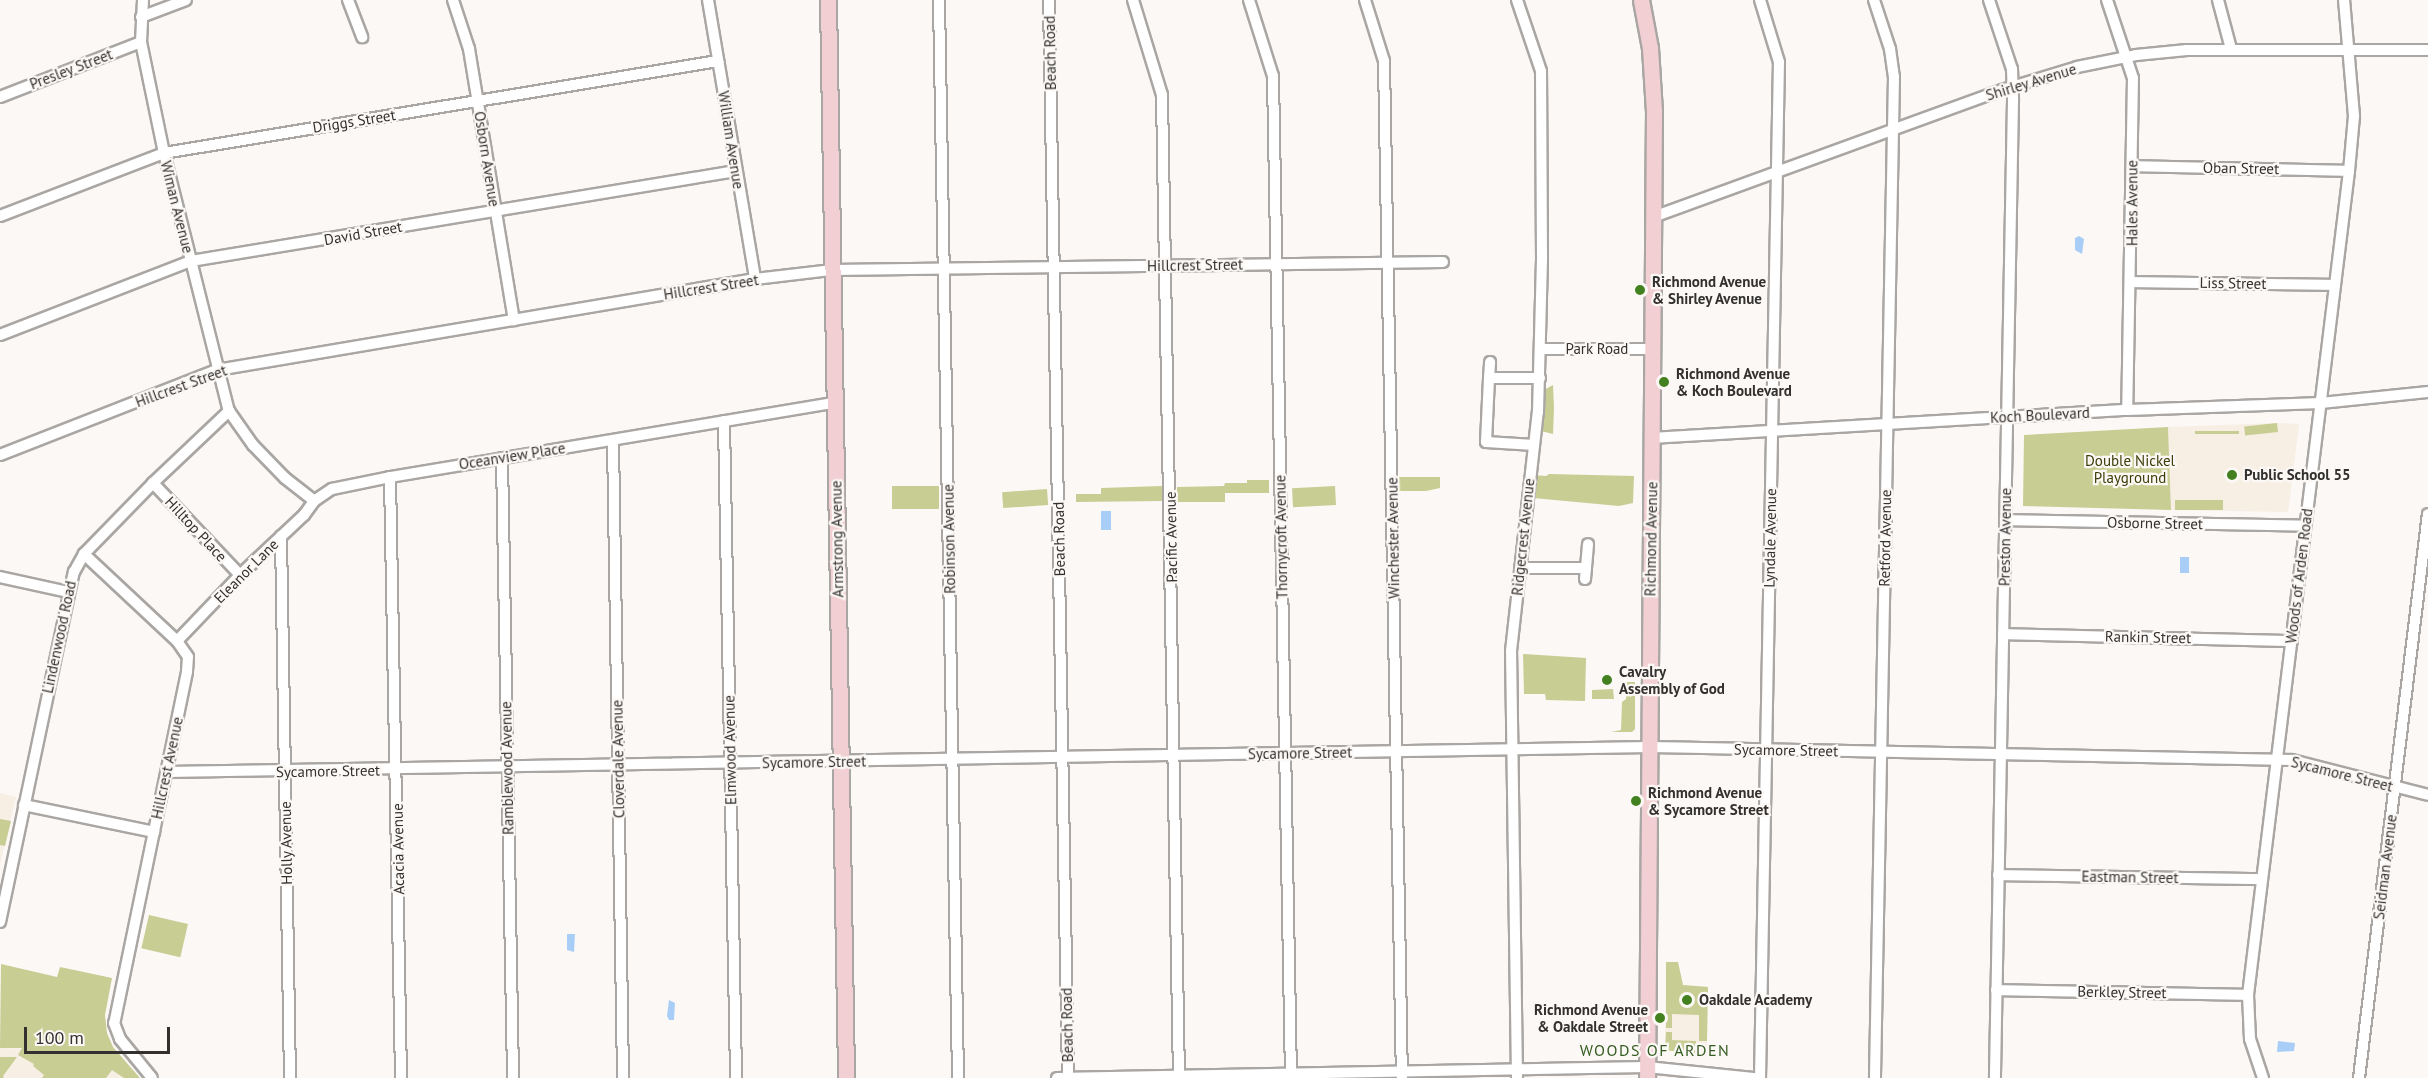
<!DOCTYPE html>
<html>
<head>
<meta charset="utf-8">
<style>
	body { margin:0 }
	#map { position:relative; width:2428px; height:1078px; overflow:hidden; background:#fbf8f5; font-family:"PT Sans",sans-serif }
	div>[style] { position:absolute }
	[style*='--x'] { left:calc(var(--x)*1px); top:calc(var(--y)*1px); width:calc(var(--w)*1px); rotate:calc(var(--a)*1deg) }
	.built>* { inset:0; background:#f7eee4 }
	.green>* { inset:0; background:#c8cd94; transform-origin:0 0 }
	.water>* { inset:0; background:#a8cef8; transform-origin:0 0 }
	.roads { filter:drop-shadow(2px 0 #a9a6a3) drop-shadow(-2px 0 #a9a6a3) drop-shadow(0 2px #a9a6a3) drop-shadow(0 -2px #a9a6a3) }
	.street>* { height:10px; margin:-5px; padding:0 5px; transform-origin:5px; border-radius:5px; background:#fff }
	.secondary>* { height:15px; margin:-7.5px; padding:0 7.5px; transform-origin:7.5px; border-radius:7.5px; background:#f2cfd2 }
	.dots>* { width:16px; height:16px; translate:-50% -50%; box-sizing:border-box; border:3px solid #fbf8f5; border-radius:50% }
	span { translate:-50% -50%; white-space:nowrap; text-align:center; line-height:1.15; -webkit-text-stroke:4.5px #fbf8f5; paint-order:stroke }
	.street-label { font-size:15px; color:#323130 }
	.poi-label { font-size:15px; color:#323130; font-weight:700 }
	.left { translate:0 -50%; text-align:left }
	.right { translate:-100% -50%; text-align:right }
	.park-label { font-size:15px; color:#3b3d07 }
	.neighbourhood-label { font-size:16px; color:#345c21; letter-spacing:1.5px }
	.scale { position:absolute; left:24px; top:1027px; width:146px; height:27px; box-sizing:border-box; border:3px solid #323130; border-top:0; padding-left:8px; font-size:18px; line-height:21px; white-space:nowrap; color:#323130; -webkit-text-stroke:4px #fbf8f5; paint-order:stroke }
</style>
</head>
<body>
<div id="map">
	<div class="built">
		<i style="clip-path:polygon(2277px 423px,2299px 424px,2288px 512px,2171px 510px,2168px 427px)"></i>
		<i style="clip-path:polygon(0 793px,16px 797px,0 864px)"></i>
		<i style="clip-path:polygon(1666px 962px,1678px 962px,1683px 985px,1708px 987px,1707px 1055px,1665px 1050px)"></i>
		<i style="clip-path:polygon(0 1048px,114px 1051px,137px 1078px,0 1078px)"></i>
	</div>
	<div class="green">
		<i style="clip-path:polygon(1553px 385px,1554px 408px,1553px 434px,1541px 431px,1544px 390px)"></i>
		<i style="left:2277px;top:423px;width:9px;height:33px;rotate:84deg"></i>
		<i style="clip-path:polygon(2168px 427px,2171px 510px,2023px 506px,2024px 435px)"></i>
		<i style="left:2239px;top:431px;width:3px;height:44px;rotate:90deg"></i>
		<i style="clip-path:polygon(1549px 474px,1634px 476px,1633px 503px,1619px 506px,1533px 498px,1533px 475px,1546px 476px)"></i>
		<i style="clip-path:polygon(1399px 477px,1440px 477px,1440px 488px,1426px 491px,1399px 491px)"></i>
		<i style="clip-path:polygon(1247px 480px,1269px 480px,1269px 493px,1225px 493px,1225px 502px,1177px 502px,1177px 487px,1224px 486px,1225px 483px,1247px 483px)"></i>
		<i style="left:939px;top:486px;width:23px;height:47px;rotate:90deg"></i>
		<i style="clip-path:polygon(1162px 486px,1162px 501px,1076px 502px,1076px 494px,1101px 494px,1101px 488px)"></i>
		<i style="left:1335px;top:486px;width:19px;height:43px;rotate:87deg"></i>
		<i style="left:1047px;top:489px;width:16px;height:45px;rotate:86deg"></i>
		<i style="left:2175px;top:500px;width:48px;height:10px"></i>
		<i style="clip-path:polygon(1523px 654px,1586px 658px,1585px 701px,1546px 700px,1545px 694px,1524px 694px)"></i>
		<i style="clip-path:polygon(1627px 682px,1635px 682px,1635px 729px,1632px 732px,1611px 732px,1621px 730px,1622px 702px,1626px 699px)"></i>
		<i style="clip-path:polygon(1613px 689px,1614px 699px,1592px 699px,1592px 690px)"></i>
		<i style="clip-path:polygon(0 819px,11px 821px,5px 846px,0 845px)"></i>
		<i style="left:149px;top:915px;width:40px;height:34px;rotate:13deg"></i>
		<i style="clip-path:polygon(1666px 962px,1678px 962px,1683px 985px,1708px 987px,1707px 1041px,1699px 1041px,1699px 1015px,1672px 1014px,1672px 1028px,1666px 1028px)"></i>
		<i style="clip-path:polygon(1px 964px,57px 977px,60px 967px,112px 978px,105px 1015px,107px 1033px,113px 1047px,140px 1078px,124px 1078px,112px 1070px,106px 1078px,42px 1078px,44px 1075px,33px 1066px,34px 1064px,18px 1055px,22px 1048px,0 1048px)"></i>
		<i style="clip-path:polygon(1666px 1032px,1672px 1032px,1672px 1040px,1696px 1041px,1696px 1054px,1665px 1050px)"></i>
		<i style="clip-path:polygon(0 1057px,17px 1057px,3px 1076px,4px 1078px,0 1078px)"></i>
	</div>
	<div class="water">
		<i style="clip-path:polygon(2079px 236px,2084px 239px,2082px 254px,2075px 250px,2075px 238px)"></i>
		<i style="left:1101px;top:511px;width:10px;height:19px"></i>
		<i style="left:2180px;top:557px;width:9px;height:16px"></i>
		<i style="clip-path:polygon(567px 934px,575px 934px,574px 952px,567px 950px)"></i>
		<i style="clip-path:polygon(669px 1000px,675px 1003px,674px 1020px,669px 1020px,667px 1016px)"></i>
		<i style="clip-path:polygon(2278px 1041px,2295px 1043px,2294px 1051px,2277px 1052px)"></i>
	</div>
	<div class="roads">
		<div class="street">
			<i style="--x:143;--y:0;--w:42;--a:92.7"></i>
			<i style="--x:141;--y:42;--w:113;--a:78.3"></i>
			<i style="--x:164;--y:153;--w:266;--a:75.9"></i>
			<i style="--x:229;--y:411;--w:42;--a:54.8"></i>
			<i style="--x:253;--y:445;--w:46;--a:45.9"></i>
			<i style="--x:285;--y:478;--w:37;--a:38"></i>
			<i style="--x:314;--y:501;--w:22;--a:-34"></i>
			<i style="--x:332;--y:489;--w:59;--a:-11.7"></i>
			<i style="--x:390;--y:477;--w:452;--a:-9.5"></i>
			<i style="--x:348;--y:0;--w:40;--a:69"></i>
			<i style="--x:453;--y:0;--w:52;--a:71.9"></i>
			<i style="--x:469;--y:49;--w:275;--a:80.6"></i>
			<i style="--x:708;--y:0;--w:283;--a:80.4"></i>
			<i style="--x:939;--y:0;--w:1078;--a:88.99"></i>
			<i style="--x:1049;--y:0;--w:1078;--a:88.99"></i>
			<i style="--x:1133;--y:0;--w:99;--a:73"></i>
			<i style="--x:1162;--y:95;--w:983;--a:89.01"></i>
			<i style="--x:1249;--y:0;--w:80;--a:72.5"></i>
			<i style="--x:1273;--y:76;--w:1002;--a:88.97"></i>
			<i style="--x:1365;--y:0;--w:64;--a:72.7"></i>
			<i style="--x:1384;--y:61;--w:1017;--a:88.99"></i>
			<i style="--x:1874;--y:0;--w:52;--a:71.9"></i>
			<i style="--x:1890;--y:49;--w:28;--a:82"></i>
			<i style="--x:1894;--y:77;--w:1001;--a:91.09"></i>
			<i style="--x:1989;--y:0;--w:73;--a:71.6"></i>
			<i style="--x:2012;--y:69;--w:32;--a:88"></i>
			<i style="--x:2013;--y:101;--w:977;--a:91.06"></i>
			<i style="--x:2107;--y:0;--w:82;--a:71.6"></i>
			<i style="--x:2133;--y:78;--w:332;--a:91"></i>
			<i style="--x:2218;--y:0;--w:51;--a:75.1"></i>
			<i style="--x:141;--y:17;--w:48;--a:-20.7"></i>
			<i style="--x:0;--y:97;--w:151;--a:-21.3"></i>
			<i style="--x:2132;--y:166;--w:217;--a:1.3"></i>
			<i style="--x:0;--y:216;--w:176;--a:-21"></i>
			<i style="--x:164;--y:153;--w:562;--a:-9.43"></i>
			<i style="--x:1653;--y:217;--w:371;--a:-20"></i>
			<i style="--x:2002;--y:90;--w:78;--a:-17"></i>
			<i style="--x:2077;--y:67;--w:60;--a:-11.5"></i>
			<i style="--x:2136;--y:55;--w:51;--a:-5.6"></i>
			<i style="--x:2187;--y:50;--w:241;--a:0"></i>
			<i style="--x:2132;--y:282;--w:203;--a:0.8"></i>
			<i style="--x:0;--y:335;--w:205;--a:-21.2"></i>
			<i style="--x:191;--y:261;--w:552;--a:-9.38"></i>
			<i style="--x:1542;--y:349;--w:109;--a:0"></i>
			<i style="--x:1489;--y:378;--w:16;--a:-86"></i>
			<i style="--x:724;--y:421;--w:657;--a:88.95"></i>
			<i style="--x:1651;--y:438;--w:477;--a:-3.4"></i>
			<i style="--x:2127;--y:410;--w:194;--a:-2.1"></i>
			<i style="--x:2321;--y:403;--w:108;--a:-5.9"></i>
			<i style="--x:613;--y:440;--w:638;--a:89.1"></i>
			<i style="--x:1534;--y:445;--w:48;--a:-176.4"></i>
			<i style="--x:1486;--y:442;--w:64;--a:-87.3"></i>
			<i style="--x:1489;--y:378;--w:51;--a:0"></i>
			<i style="--x:0;--y:455;--w:233;--a:-21.4"></i>
			<i style="--x:217;--y:370;--w:546;--a:-9.6"></i>
			<i style="--x:755;--y:279;--w:78;--a:-6.7"></i>
			<i style="--x:832;--y:270;--w:611;--a:-0.75"></i>
			<i style="--x:502;--y:458;--w:620;--a:88.98"></i>
			<i style="--x:390;--y:477;--w:601;--a:88.95"></i>
			<i style="--x:153;--y:483;--w:127;--a:46.6"></i>
			<i style="--x:2005;--y:520;--w:300;--a:1.1"></i>
			<i style="--x:281;--y:536;--w:542;--a:89.05"></i>
			<i style="--x:84;--y:554;--w:127;--a:43.1"></i>
			<i style="--x:177;--y:641;--w:19;--a:55"></i>
			<i style="--x:188;--y:657;--w:15;--a:94"></i>
			<i style="--x:187;--y:672;--w:359;--a:101.7"></i>
			<i style="--x:114;--y:1023;--w:17;--a:69"></i>
			<i style="--x:120;--y:1039;--w:50;--a:50.6"></i>
			<i style="--x:1520;--y:568;--w:66;--a:0"></i>
			<i style="--x:0;--y:577;--w:70;--a:12.4"></i>
			<i style="--x:1585;--y:579;--w:35;--a:-85"></i>
			<i style="--x:2003;--y:634;--w:289;--a:1.4"></i>
			<i style="--x:177;--y:641;--w:91;--a:-46.3"></i>
			<i style="--x:240;--y:575;--w:88;--a:-43.2"></i>
			<i style="--x:304;--y:515;--w:17;--a:-54"></i>
			<i style="--x:167;--y:772;--w:1483;--a:-0.97"></i>
			<i style="--x:1650;--y:747;--w:642;--a:1.16"></i>
			<i style="--x:2292;--y:760;--w:140;--a:14.4"></i>
			<i style="--x:24;--y:805;--w:133;--a:11.7"></i>
			<i style="--x:1998;--y:875;--w:264;--a:0.9"></i>
			<i style="--x:0;--y:922;--w:358;--a:-78.1"></i>
			<i style="--x:74;--y:572;--w:21;--a:-61"></i>
			<i style="--x:84;--y:554;--w:99;--a:-45.8"></i>
			<i style="--x:153;--y:483;--w:105;--a:-43.5"></i>
			<i style="--x:1996;--y:990;--w:252;--a:1.1"></i>
			<i style="--x:1057;--y:1078;--w:590;--a:-1.07"></i>
			<i style="--x:1647;--y:1067;--w:107;--a:5.9"></i>
			<i style="--x:1517;--y:1078;--w:427;--a:-90.8"></i>
			<i style="--x:1511;--y:651;--w:241;--a:-83.6"></i>
			<i style="--x:1538;--y:412;--w:153;--a:-88.5"></i>
			<i style="--x:1542;--y:259;--w:188;--a:-90.3"></i>
			<i style="--x:1541;--y:71;--w:75;--a:-108.7"></i>
			<i style="--x:1760;--y:1078;--w:1016;--a:-88.93"></i>
			<i style="--x:1779;--y:62;--w:65;--a:-107"></i>
			<i style="--x:2263;--y:1078;--w:41;--a:-108.4"></i>
			<i style="--x:2250;--y:1039;--w:44;--a:-92.6"></i>
			<i style="--x:2248;--y:995;--w:830;--a:-83.01"></i>
			<i style="--x:2349;--y:171;--w:55;--a:-84.8"></i>
			<i style="--x:2354;--y:116;--w:116;--a:-94.9"></i>
			<i style="--x:2359;--y:1078;--w:568;--a:-83.03"></i>
		</div>
		<div class="secondary">
			<i style="--x:828;--y:0;--w:1078;--a:89.04"></i>
			<i style="--x:1641;--y:0;--w:49;--a:79.4"></i>
			<i style="--x:1650;--y:48;--w:63;--a:86.4"></i>
			<i style="--x:1654;--y:111;--w:967;--a:90.41"></i>
		</div>
	</div>
	<div class="dots">
		<i style="left:1640px;top:290px;background:#438120"></i>
		<i style="left:1664px;top:382px;background:#438120"></i>
		<i style="left:2232px;top:475px;background:#438120"></i>
		<i style="left:1607px;top:680px;background:#438120"></i>
		<i style="left:1636px;top:801px;background:#438120"></i>
		<i style="left:1687px;top:1000px;background:#438120"></i>
		<i style="left:1660px;top:1018px;background:#438120"></i>
	</div>
	<div class="street-label">
		<span style="left:1050px;top:53px;rotate:-91deg">Beach Road</span>
		<span style="left:71px;top:69px;rotate:-21deg">Presley Street</span>
		<span style="left:2031px;top:82px;rotate:-17deg">Shirley Avenue</span>
		<span style="left:354px;top:121px;rotate:-9deg">Driggs Street</span>
		<span style="left:731px;top:140px;rotate:81deg">William Avenue</span>
		<span style="left:487px;top:159px;rotate:81deg">Osborn Avenue</span>
		<span style="left:2241px;top:168px;rotate:1deg">Oban Street</span>
		<span style="left:2132px;top:203px;rotate:-90deg">Hales Avenue</span>
		<span style="left:177px;top:207px;rotate:76deg">Wiman Avenue</span>
		<span style="left:363px;top:233px;rotate:-10deg">David Street</span>
		<span style="left:1195px;top:265px;rotate:-1deg">Hillcrest Street</span>
		<span style="left:2233px;top:283px;rotate:1deg">Liss Street</span>
		<span style="left:711px;top:287px;rotate:-9deg">Hillcrest Street</span>
		<span style="left:1597px;top:349px">Park Road</span>
		<span style="left:181px;top:386px;rotate:-20deg">Hillcrest Street</span>
		<span style="left:2040px;top:415px;rotate:-3deg">Koch Boulevard</span>
		<span style="left:512px;top:456px;rotate:-9deg">Oceanview Place</span>
		<span style="left:2155px;top:523px;rotate:1deg">Osborne Street</span>
		<span style="left:196px;top:529px;rotate:47deg">Hilltop Place</span>
		<span style="left:1171px;top:537px;rotate:-91deg">Pacific Avenue</span>
		<span style="left:1281px;top:537px;rotate:-91deg">Thornycroft Avenue</span>
		<span style="left:1523px;top:537px;rotate:-84deg">Ridgecrest Avenue</span>
		<span style="left:2005px;top:537px;rotate:-89deg">Preston Avenue</span>
		<span style="left:1393px;top:538px;rotate:-91deg">Winchester Avenue</span>
		<span style="left:1770px;top:538px;rotate:-89deg">Lyndale Avenue</span>
		<span style="left:1885px;top:538px;rotate:-89deg">Retford Avenue</span>
		<span style="left:837px;top:539px;rotate:-91deg">Armstrong Avenue</span>
		<span style="left:949px;top:539px;rotate:-91deg">Robinson Avenue</span>
		<span style="left:1059px;top:539px;rotate:-91deg">Beach Road</span>
		<span style="left:1651px;top:539px;rotate:-89deg">Richmond Avenue</span>
		<span style="left:246px;top:571px;rotate:-45deg">Eleanor Lane</span>
		<span style="left:2299px;top:576px;rotate:-83deg">Woods of Arden Road</span>
		<span style="left:59px;top:637px;rotate:-78deg">Lindenwood Road</span>
		<span style="left:2148px;top:637px;rotate:1deg">Rankin Street</span>
		<span style="left:730px;top:750px;rotate:-91deg">Elmwood Avenue</span>
		<span style="left:1786px;top:750px;rotate:1deg">Sycamore Street</span>
		<span style="left:1300px;top:753px;rotate:-1deg">Sycamore Street</span>
		<span style="left:618px;top:759px;rotate:-91deg">Cloverdale Avenue</span>
		<span style="left:814px;top:762px;rotate:-1deg">Sycamore Street</span>
		<span style="left:167px;top:768px;rotate:-78deg">Hillcrest Avenue</span>
		<span style="left:507px;top:768px;rotate:-91deg">Ramblewood Avenue</span>
		<span style="left:328px;top:771px;rotate:-1deg">Sycamore Street</span>
		<span style="left:2342px;top:774px;rotate:14deg">Sycamore Street</span>
		<span style="left:286px;top:843px;rotate:-91deg">Holly Avenue</span>
		<span style="left:398px;top:849px;rotate:-91deg">Acacia Avenue</span>
		<span style="left:2385px;top:867px;rotate:-83deg">Seidman Avenue</span>
		<span style="left:2130px;top:877px;rotate:1deg">Eastman Street</span>
		<span style="left:2122px;top:992px;rotate:1deg">Berkley Street</span>
		<span style="left:1067px;top:1025px;rotate:-91deg">Beach Road</span>
	</div>
	<div class="poi-label">
		<span class="left" style="left:1652px;top:290px">Richmond Avenue<br>&amp; Shirley Avenue</span>
		<span class="left" style="left:1676px;top:382px">Richmond Avenue<br>&amp; Koch Boulevard</span>
		<span class="left" style="left:2244px;top:475px">Public School 55</span>
		<span class="left" style="left:1619px;top:680px">Cavalry<br>Assembly of God</span>
		<span class="left" style="left:1648px;top:801px">Richmond Avenue<br>&amp; Sycamore Street</span>
		<span class="left" style="left:1699px;top:1000px">Oakdale Academy</span>
		<span class="right" style="left:1648px;top:1018px">Richmond Avenue<br>&amp; Oakdale Street</span>
	</div>
	<div class="park-label">
		<span style="left:2130px;top:469px">Double Nickel<br>Playground</span>
	</div>
	<div class="neighbourhood-label">
		<span style="left:1655px;top:1050px">WOODS OF ARDEN</span>
	</div>
	<div class="scale">100 m</div>
</div>
</body>
</html>
